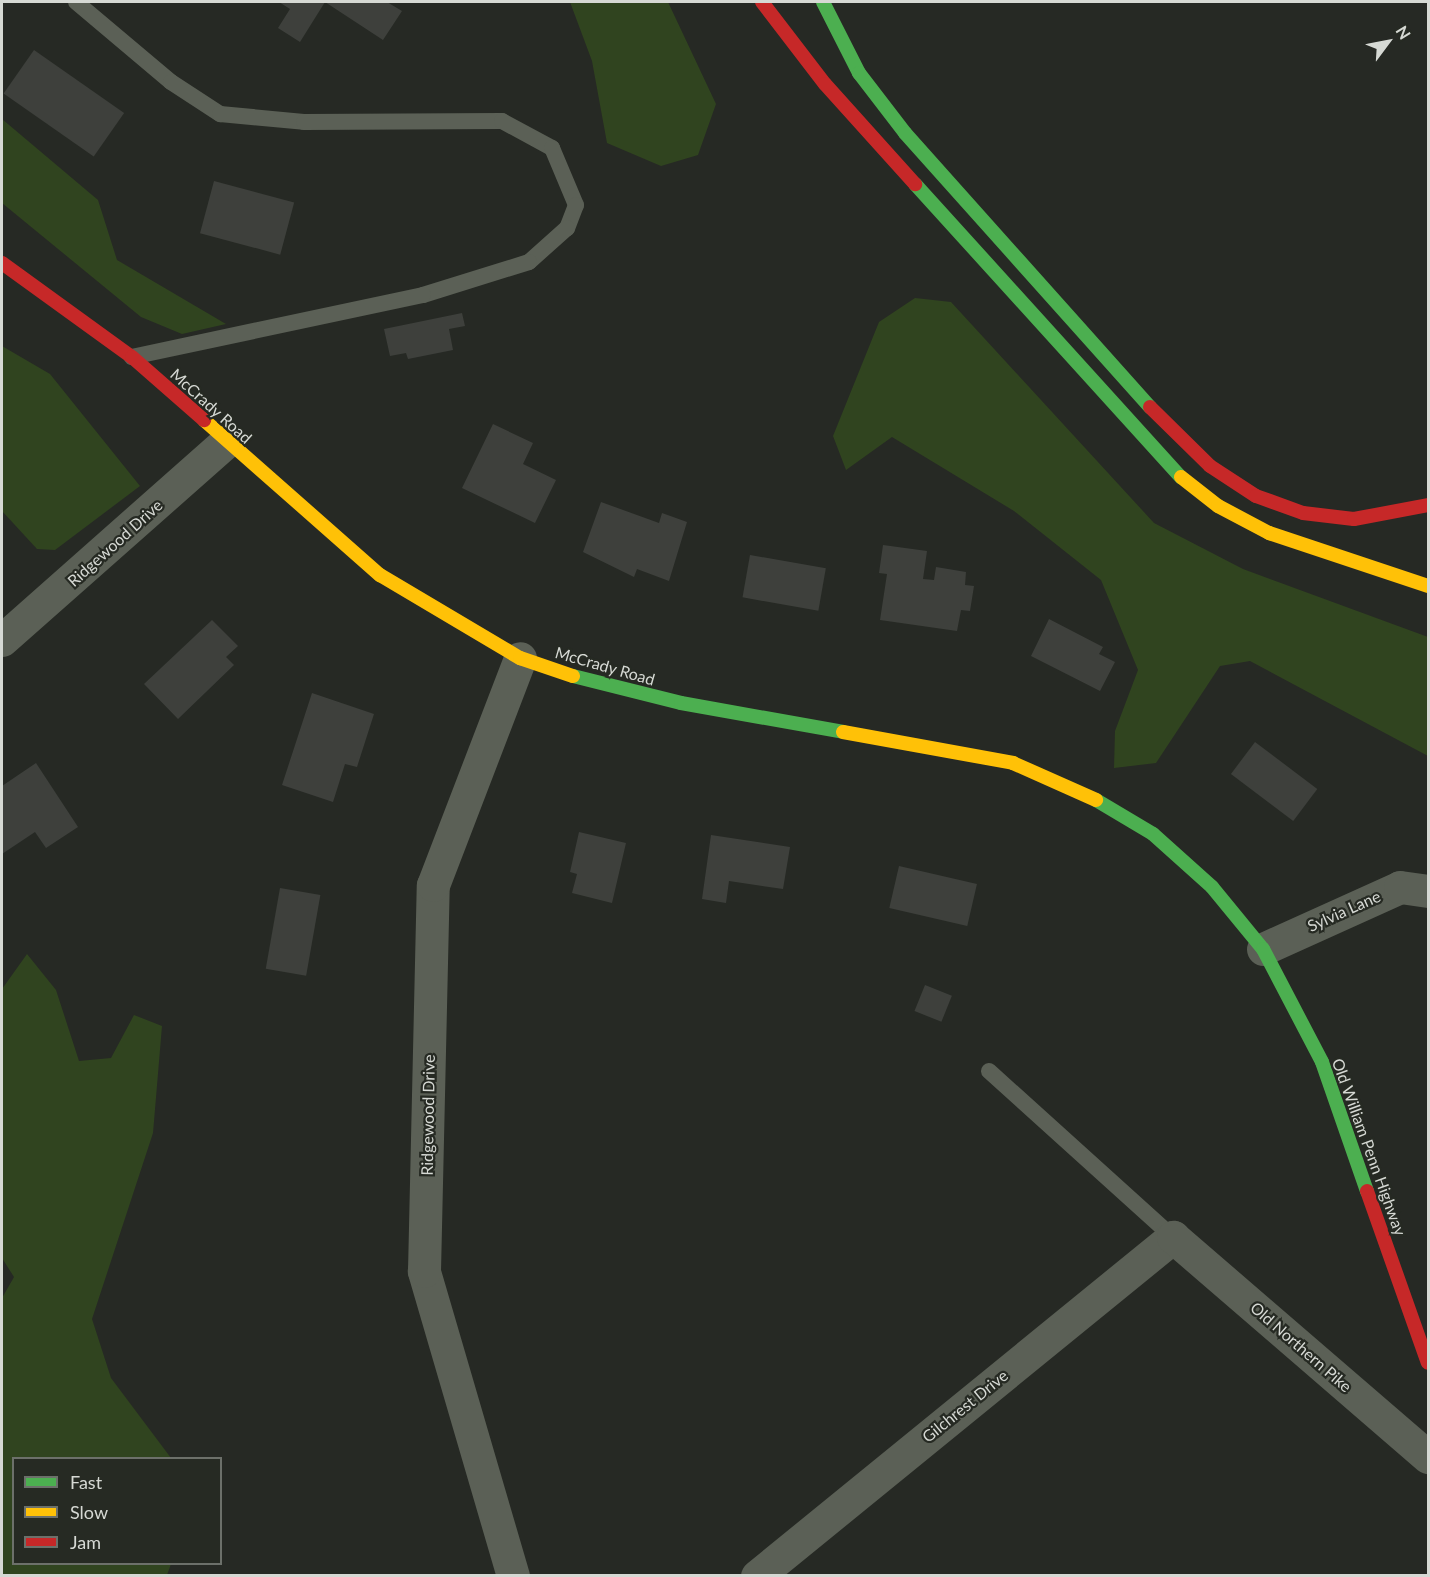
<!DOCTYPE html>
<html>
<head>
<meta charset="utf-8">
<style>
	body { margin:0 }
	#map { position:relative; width:1430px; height:1577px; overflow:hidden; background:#262924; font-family:Lato,sans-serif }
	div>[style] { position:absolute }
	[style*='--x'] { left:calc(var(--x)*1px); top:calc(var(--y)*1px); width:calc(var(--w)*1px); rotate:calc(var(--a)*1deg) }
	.green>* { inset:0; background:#30441f }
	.building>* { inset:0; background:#3e403c; transform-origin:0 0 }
	.lane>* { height:16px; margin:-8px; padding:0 8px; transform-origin:8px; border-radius:8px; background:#5b6056 }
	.street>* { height:33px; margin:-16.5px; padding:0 16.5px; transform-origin:16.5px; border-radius:16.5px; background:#5b6056 }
	.fast>* { height:14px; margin:-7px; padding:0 7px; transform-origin:7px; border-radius:7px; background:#4caf50 }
	.slow>* { height:14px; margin:-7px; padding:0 7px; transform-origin:7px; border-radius:7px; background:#ffc107 }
	.jam>* { height:14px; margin:-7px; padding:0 7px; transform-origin:7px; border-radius:7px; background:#c62828 }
	span { translate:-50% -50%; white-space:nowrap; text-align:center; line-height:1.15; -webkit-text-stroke:4.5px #262a23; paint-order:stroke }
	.street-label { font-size:16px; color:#d6d9d4 }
	.frame { position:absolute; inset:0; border:3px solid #d6d9d4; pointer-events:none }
	.legend { position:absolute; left:12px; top:1457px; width:210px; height:108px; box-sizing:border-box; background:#262a23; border:2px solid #6c706a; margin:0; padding:8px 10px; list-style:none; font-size:18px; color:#d6d9d4 }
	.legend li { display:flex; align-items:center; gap:12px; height:30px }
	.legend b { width:30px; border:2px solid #6c706a }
	.north { position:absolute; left:1358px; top:12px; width:60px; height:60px; -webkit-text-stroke:4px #262a23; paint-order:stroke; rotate:58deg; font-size:16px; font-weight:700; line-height:24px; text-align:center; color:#d6d9d4 }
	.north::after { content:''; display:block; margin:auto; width:21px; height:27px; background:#d6d9d4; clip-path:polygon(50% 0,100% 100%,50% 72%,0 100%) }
</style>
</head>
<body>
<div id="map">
	<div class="green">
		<i style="clip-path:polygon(570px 2px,668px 2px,716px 104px,698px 155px,661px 166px,607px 143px,592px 61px)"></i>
		<i style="clip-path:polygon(2px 119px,98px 200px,117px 260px,226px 324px,182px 334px,141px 317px,2px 203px)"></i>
		<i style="clip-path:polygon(915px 298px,951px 302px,1154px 523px,1243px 569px,1428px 637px,1428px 756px,1250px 661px,1220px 666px,1156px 763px,1114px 768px,1115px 731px,1138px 670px,1101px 580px,1014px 511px,892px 437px,846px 470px,833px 436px,879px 322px)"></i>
		<i style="clip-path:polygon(2px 346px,50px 374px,140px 486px,55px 550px,37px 549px,2px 511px)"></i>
		<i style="clip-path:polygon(27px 954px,56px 990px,79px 1061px,111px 1058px,134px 1015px,162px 1026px,153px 1133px,92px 1319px,111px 1378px,171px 1458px,14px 1458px,14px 1564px,171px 1564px,167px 1575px,2px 1575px,2px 1298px,14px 1277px,2px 1258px,2px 989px)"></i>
	</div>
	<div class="building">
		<i style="clip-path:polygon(279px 2px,387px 2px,402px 11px,383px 40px,325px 2px,300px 42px,278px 28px,290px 9px)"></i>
		<i style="left:34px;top:50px;width:110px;height:53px;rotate:35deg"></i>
		<i style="left:214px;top:181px;width:83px;height:54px;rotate:15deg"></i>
		<i style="clip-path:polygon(462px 313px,465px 326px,449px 329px,453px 350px,408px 359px,406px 353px,390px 356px,384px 329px)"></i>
		<i style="clip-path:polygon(493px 424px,533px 443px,523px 464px,556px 480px,535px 523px,462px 488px)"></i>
		<i style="clip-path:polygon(601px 502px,659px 523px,662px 513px,687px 522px,669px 581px,637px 569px,634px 577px,583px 552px)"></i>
		<i style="clip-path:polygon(883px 545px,927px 551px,923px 579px,934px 580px,936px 567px,966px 572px,965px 585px,974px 586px,970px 611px,961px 610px,957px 631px,880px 620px,887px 574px,879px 573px)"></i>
		<i style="left:750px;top:555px;width:77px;height:43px;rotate:10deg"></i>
		<i style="clip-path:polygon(1049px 619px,1103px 647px,1099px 654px,1115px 662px,1100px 691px,1031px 656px)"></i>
		<i style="clip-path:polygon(212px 620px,238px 646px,226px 657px,234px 665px,178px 719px,144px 684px)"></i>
		<i style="clip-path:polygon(312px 693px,374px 714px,357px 767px,345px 764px,333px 802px,282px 785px)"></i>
		<i style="left:1255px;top:742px;width:78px;height:40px;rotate:37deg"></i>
		<i style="clip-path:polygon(36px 763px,78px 827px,46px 848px,35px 832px,2px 854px,2px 786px)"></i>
		<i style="clip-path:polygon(579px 832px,626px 843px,612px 903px,572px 893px,577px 874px,570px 872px)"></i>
		<i style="clip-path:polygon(711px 835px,790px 847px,783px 889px,729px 881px,726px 903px,702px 899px)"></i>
		<i style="left:899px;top:866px;width:80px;height:43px;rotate:13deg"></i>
		<i style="left:280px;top:888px;width:41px;height:82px;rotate:10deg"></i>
		<i style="left:925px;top:985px;width:29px;height:28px;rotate:22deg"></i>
	</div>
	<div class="lane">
		<i style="--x:76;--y:2;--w:124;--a:40.1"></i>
		<i style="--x:171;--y:82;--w:59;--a:33.1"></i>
		<i style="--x:220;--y:114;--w:84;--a:5.4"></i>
		<i style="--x:304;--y:122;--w:198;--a:-0.3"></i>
		<i style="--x:502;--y:121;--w:57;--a:28.4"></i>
		<i style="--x:552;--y:148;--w:62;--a:67.2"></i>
		<i style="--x:576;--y:205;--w:25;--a:111"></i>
		<i style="--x:567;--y:228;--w:51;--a:138.2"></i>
		<i style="--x:529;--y:262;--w:111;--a:162.7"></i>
		<i style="--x:423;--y:295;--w:298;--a:168"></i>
		<i style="--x:989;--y:1071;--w:248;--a:42.1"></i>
	</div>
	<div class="street">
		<i style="--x:2;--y:640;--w:299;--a:-41.5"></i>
		<i style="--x:1263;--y:949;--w:150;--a:-24.3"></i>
		<i style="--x:1400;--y:887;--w:28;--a:8"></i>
		<i style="--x:513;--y:1576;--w:318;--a:-106.3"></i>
		<i style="--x:424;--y:1271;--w:386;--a:-88.7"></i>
		<i style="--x:433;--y:885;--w:243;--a:-69"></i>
		<i style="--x:757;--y:1576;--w:537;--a:-39.18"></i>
		<i style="--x:1173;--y:1237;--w:337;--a:40.8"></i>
	</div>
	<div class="fast">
		<i style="--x:823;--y:2;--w:80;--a:63.1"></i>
		<i style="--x:859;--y:73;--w:76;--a:52.5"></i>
		<i style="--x:905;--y:133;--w:368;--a:48.2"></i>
		<i style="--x:915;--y:184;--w:396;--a:47.8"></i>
		<i style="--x:573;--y:676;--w:111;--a:14"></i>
		<i style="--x:681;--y:703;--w:165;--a:10.1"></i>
		<i style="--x:1096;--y:800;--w:66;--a:30.8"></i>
		<i style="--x:1153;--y:834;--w:79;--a:41.9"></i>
		<i style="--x:1212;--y:887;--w:80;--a:50.6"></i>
		<i style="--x:1263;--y:949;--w:127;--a:62.4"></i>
		<i style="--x:1322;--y:1062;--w:137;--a:70.8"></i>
	</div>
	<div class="slow">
		<i style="--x:204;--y:420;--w:235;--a:41.4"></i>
		<i style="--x:380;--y:575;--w:163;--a:30.7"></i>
		<i style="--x:520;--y:658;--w:56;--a:18.8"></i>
		<i style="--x:1181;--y:477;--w:47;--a:38.1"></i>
		<i style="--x:1218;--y:506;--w:58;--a:27.9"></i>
		<i style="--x:1269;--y:533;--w:168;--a:18.4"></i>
		<i style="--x:843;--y:732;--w:173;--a:10.3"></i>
		<i style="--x:1013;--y:763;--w:91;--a:24"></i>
	</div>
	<div class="jam">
		<i style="--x:762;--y:2;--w:103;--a:52.5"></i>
		<i style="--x:825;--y:84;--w:135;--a:48"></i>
		<i style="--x:2;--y:263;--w:160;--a:35.9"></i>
		<i style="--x:132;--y:357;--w:96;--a:41.2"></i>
		<i style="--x:1150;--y:407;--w:84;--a:44.5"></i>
		<i style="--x:1210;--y:466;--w:55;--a:33.1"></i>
		<i style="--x:1256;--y:496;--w:50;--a:19.9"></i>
		<i style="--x:1303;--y:513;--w:51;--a:6.7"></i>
		<i style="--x:1354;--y:519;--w:75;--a:-10.7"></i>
		<i style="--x:1367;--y:1191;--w:182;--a:70.5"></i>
	</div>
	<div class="street-label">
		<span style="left:211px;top:406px;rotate:42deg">McCrady Road</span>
		<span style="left:115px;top:543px;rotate:-42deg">Ridgewood Drive</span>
		<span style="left:605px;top:666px;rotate:16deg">McCrady Road</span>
		<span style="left:1344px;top:911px;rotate:-24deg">Sylvia Lane</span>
		<span style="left:428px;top:1115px;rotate:-89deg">Ridgewood Drive</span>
		<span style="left:1369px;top:1147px;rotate:70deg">Old William Penn Highway</span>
		<span style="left:1301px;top:1347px;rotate:41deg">Old Northern Pike</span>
		<span style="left:965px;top:1406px;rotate:-39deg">Gilchrest Drive</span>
	</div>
	<div class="frame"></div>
	<ul class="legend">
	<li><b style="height:8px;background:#4caf50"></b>Fast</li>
	<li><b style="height:8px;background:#ffc107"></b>Slow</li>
	<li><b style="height:8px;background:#c62828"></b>Jam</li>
	</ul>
	<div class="north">N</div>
</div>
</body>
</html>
